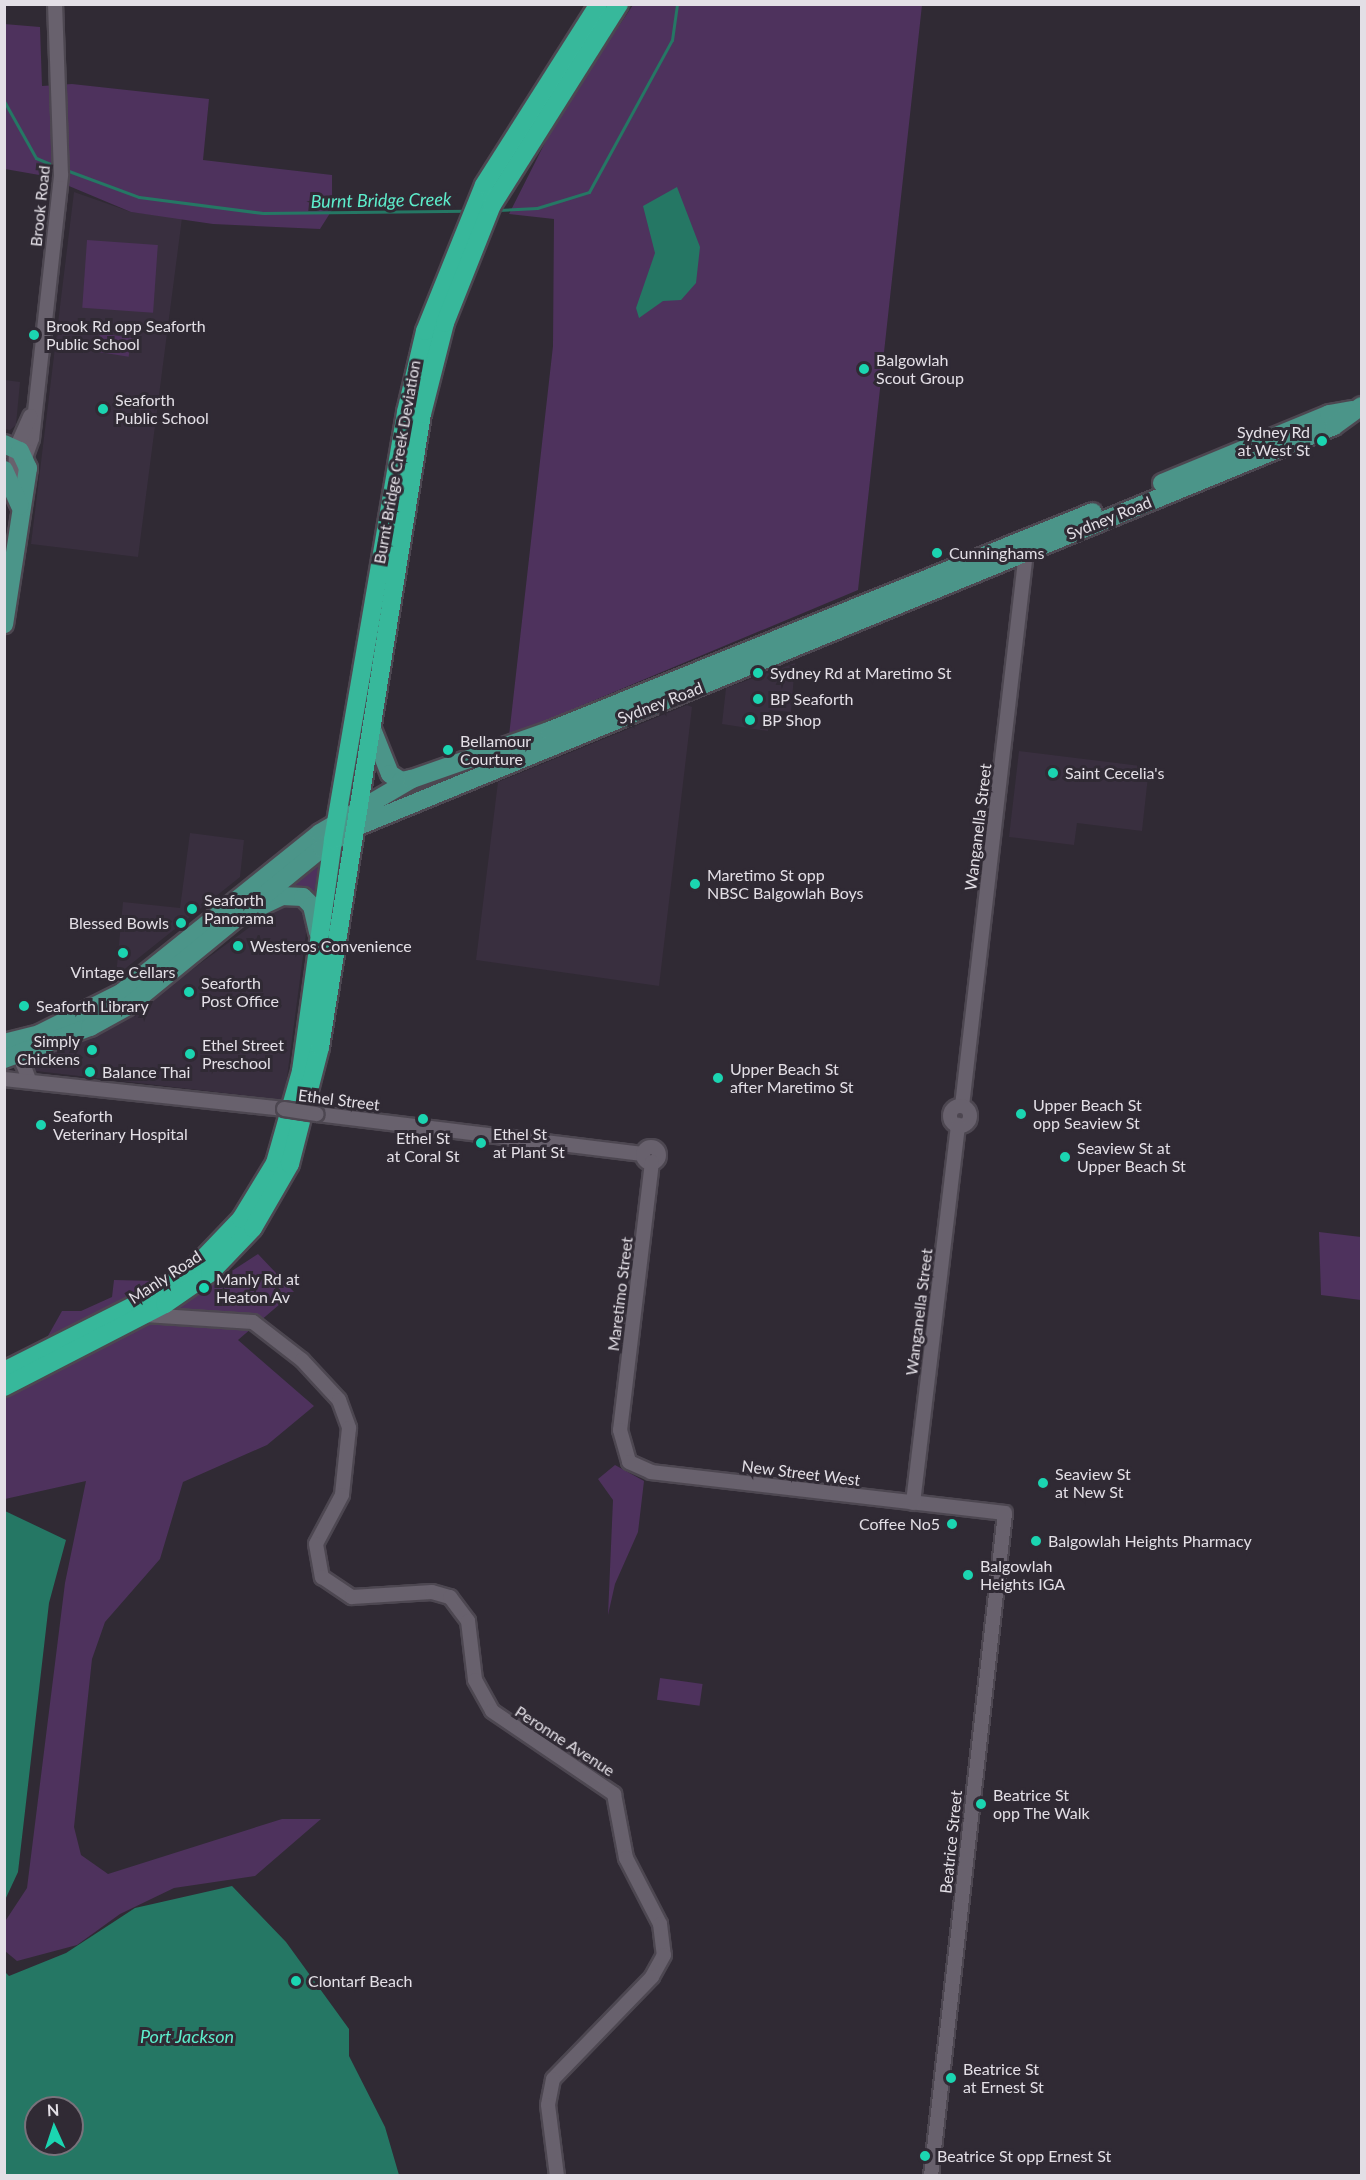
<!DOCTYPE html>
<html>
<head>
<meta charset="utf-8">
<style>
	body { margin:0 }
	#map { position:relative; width:1366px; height:2180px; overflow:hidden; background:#302a34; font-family:Lato,sans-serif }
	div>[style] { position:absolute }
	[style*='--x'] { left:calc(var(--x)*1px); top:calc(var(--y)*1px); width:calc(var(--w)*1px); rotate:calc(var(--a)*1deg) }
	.built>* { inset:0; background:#392f3f }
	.green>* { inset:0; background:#4e325d; transform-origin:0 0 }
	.water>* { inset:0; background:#257764 }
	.stream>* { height:3px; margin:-1.5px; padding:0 1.5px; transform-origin:1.5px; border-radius:1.5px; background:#257764 }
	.roads { filter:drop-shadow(2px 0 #4d4751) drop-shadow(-2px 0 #4d4751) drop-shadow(0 2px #4d4751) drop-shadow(0 -2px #4d4751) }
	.minor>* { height:14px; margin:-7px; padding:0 7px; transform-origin:7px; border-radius:7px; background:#68616d }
	.minor>.ring { margin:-7px; padding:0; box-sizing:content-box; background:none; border:14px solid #68616d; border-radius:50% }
	.major>* { height:18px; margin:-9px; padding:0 9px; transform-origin:9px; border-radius:9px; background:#4b9589 }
	.highway>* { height:18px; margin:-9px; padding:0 9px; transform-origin:9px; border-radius:9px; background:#37b89b }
	.bridges { filter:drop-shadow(2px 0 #4d4751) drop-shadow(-2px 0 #4d4751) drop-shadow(0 2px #4d4751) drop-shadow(0 -2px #4d4751) }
	.minor-bridge>* { height:14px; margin:-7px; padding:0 7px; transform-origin:7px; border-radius:7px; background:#68616d }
	.dots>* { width:16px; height:16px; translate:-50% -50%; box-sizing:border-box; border:3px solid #302a34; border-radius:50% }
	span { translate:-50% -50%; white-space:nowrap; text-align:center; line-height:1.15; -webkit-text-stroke:6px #302a34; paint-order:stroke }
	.street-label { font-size:16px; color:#e3dfe6 }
	.poi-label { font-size:16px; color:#e3dfe6 }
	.left { translate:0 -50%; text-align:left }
	.right { translate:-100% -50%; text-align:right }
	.water-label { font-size:18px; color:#5deecc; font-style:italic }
	.frame { position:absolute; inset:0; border:6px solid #e3dfe6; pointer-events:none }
	.north { position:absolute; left:24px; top:2096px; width:60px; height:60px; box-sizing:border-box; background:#302a34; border:2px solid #78727b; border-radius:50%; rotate:357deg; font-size:16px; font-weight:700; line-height:24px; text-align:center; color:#e3dfe6 }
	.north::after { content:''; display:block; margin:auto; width:21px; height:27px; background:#1bd5b1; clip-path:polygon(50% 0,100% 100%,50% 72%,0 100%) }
</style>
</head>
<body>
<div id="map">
	<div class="built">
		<i style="clip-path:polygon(74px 192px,131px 212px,182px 218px,138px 557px,31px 544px)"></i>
		<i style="clip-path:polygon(5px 380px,20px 382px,16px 425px,10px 430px,5px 429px)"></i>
		<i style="clip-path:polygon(795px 663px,791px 712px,770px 710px,768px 731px,722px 724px,726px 688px)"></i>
		<i style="clip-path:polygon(687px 705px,692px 707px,659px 986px,476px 960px,498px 782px)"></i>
		<i style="clip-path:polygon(1019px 751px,1149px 767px,1142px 831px,1077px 823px,1074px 845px,1009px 837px)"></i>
		<i style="clip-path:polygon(190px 833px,244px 840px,240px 877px,116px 976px,123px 902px,180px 908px)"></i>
		<i style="clip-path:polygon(284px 902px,298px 903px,309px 911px,284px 1100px,36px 1071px,30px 1065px,35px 1058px,115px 1026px)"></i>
	</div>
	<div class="green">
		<i style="clip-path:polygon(633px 5px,922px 5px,858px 590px,509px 736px,553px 346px,554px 219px,509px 214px,560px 113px)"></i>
		<i style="clip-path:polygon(4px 24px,40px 27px,42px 86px,72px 84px,209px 99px,203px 160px,332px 175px,332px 210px,320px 229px,213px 224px,131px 212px,45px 176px,5px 169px)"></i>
		<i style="left:87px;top:240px;width:71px;height:68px;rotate:4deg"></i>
		<i style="left:100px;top:333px;width:32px;height:19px;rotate:9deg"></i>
		<i style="clip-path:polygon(321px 859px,315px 895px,280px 890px)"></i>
		<i style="clip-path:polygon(1319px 1232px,1361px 1237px,1361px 1300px,1321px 1295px)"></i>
		<i style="clip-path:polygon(258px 1254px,294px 1292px,238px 1340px,314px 1406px,267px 1445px,183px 1482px,160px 1559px,105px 1622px,92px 1659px,74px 1827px,81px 1855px,108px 1874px,282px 1819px,321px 1819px,255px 1876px,174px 1888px,120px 1914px,77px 1945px,17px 1961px,5px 1951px,4px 1923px,27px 1888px,65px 1583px,86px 1481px,5px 1499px,5px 1397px,153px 1322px)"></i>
		<i style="clip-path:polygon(114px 1280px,158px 1281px,44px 1343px,62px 1311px,81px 1311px,112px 1297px)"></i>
		<i style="clip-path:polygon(615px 1465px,644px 1481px,638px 1532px,615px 1584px,608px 1615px,613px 1500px,598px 1479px)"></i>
		<i style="left:660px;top:1678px;width:43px;height:22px;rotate:8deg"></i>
	</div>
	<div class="water">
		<i style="clip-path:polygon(677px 187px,700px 247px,696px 283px,681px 300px,663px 301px,639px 318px,636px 308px,655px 253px,643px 206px)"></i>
		<i style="clip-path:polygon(5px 1511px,66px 1540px,49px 1603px,18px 1872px,5px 1900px)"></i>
		<i style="clip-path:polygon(evenodd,232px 1886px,286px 1942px,349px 2029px,349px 2056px,385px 2127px,399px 2175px,5px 2175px,5px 1972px,9px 1976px,66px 1953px,135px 1908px,232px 1886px,36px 2108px,72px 2108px,72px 2144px,36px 2144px,36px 2108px)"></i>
	</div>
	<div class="stream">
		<i style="--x:4;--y:101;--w:65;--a:60.7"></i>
		<i style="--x:36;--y:158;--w:23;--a:23"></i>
		<i style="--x:66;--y:170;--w:78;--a:20.3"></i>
		<i style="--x:139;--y:197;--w:125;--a:7.4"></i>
		<i style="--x:263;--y:213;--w:204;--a:-0.6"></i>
		<i style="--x:498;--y:210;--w:39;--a:-3"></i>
		<i style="--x:537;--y:208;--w:54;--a:-17.1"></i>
		<i style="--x:589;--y:192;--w:173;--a:-61.4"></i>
		<i style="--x:672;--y:40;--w:36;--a:-82"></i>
	</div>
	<div class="roads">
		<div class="minor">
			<i style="--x:25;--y:458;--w:20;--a:-70"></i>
			<i style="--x:32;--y:439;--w:266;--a:-83.7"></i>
			<i style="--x:61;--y:175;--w:171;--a:-92"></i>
			<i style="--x:15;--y:489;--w:41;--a:-88.6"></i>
			<i style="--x:16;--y:448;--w:35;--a:-66"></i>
			<i style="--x:27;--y:1052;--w:13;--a:108"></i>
			<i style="--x:23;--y:1064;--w:14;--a:69"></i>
			<i style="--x:4;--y:1079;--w:282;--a:6.1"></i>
			<i style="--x:962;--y:1106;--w:558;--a:-83.41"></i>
			<i class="ring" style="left:950px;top:1106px;width:6px;height:6px"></i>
			<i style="--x:317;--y:1114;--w:328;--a:7"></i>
			<i class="ring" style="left:643px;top:1147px;width:2px;height:2px"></i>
			<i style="--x:652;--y:1162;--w:270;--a:96.8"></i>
			<i style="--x:620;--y:1430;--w:33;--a:74"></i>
			<i style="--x:629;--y:1462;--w:24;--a:24"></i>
			<i style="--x:651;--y:1472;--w:356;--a:6.6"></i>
			<i style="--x:1005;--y:1513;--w:667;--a:96.37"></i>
			<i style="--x:145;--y:1315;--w:108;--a:3.7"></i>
			<i style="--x:253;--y:1322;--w:62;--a:37.8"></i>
			<i style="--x:302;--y:1360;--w:54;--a:47.2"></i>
			<i style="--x:339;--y:1400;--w:30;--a:70"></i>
			<i style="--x:349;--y:1428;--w:67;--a:96"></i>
			<i style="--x:342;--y:1495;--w:55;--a:118"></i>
			<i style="--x:316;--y:1544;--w:34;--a:80"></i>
			<i style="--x:322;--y:1577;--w:36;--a:34"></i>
			<i style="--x:352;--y:1597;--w:80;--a:-3.6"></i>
			<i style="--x:432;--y:1592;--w:19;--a:16"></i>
			<i style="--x:450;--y:1597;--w:30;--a:53"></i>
			<i style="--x:468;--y:1621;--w:59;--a:83.2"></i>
			<i style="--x:475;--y:1680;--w:35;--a:61"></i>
			<i style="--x:492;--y:1711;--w:148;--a:34.2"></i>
			<i style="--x:614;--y:1794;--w:65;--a:79.4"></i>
			<i style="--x:626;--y:1858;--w:74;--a:62.7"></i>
			<i style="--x:660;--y:1924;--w:31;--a:83"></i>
			<i style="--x:664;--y:1955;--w:25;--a:119"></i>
			<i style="--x:652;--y:1977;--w:142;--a:134.1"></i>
			<i style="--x:553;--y:2079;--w:26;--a:101"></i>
			<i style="--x:548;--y:2105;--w:72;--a:82.8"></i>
			<i style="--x:913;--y:1503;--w:381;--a:-83.2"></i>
		</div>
		<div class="major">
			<i style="--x:4;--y:444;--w:17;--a:24"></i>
			<i style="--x:20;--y:451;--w:19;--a:65"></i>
			<i style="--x:28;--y:468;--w:158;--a:98.7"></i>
			<i style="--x:4;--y:470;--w:39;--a:66"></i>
			<i style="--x:1162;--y:483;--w:181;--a:-22.4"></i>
			<i style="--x:1329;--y:414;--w:23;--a:-10"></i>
			<i style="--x:372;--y:729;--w:48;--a:68.2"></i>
			<i style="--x:390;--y:774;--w:13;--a:32"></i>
			<i style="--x:401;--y:781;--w:10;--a:-11"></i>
			<i style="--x:263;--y:905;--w:21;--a:-25"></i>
			<i style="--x:282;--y:896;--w:21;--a:3"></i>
			<i style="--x:303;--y:897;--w:13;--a:45"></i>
			<i style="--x:312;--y:906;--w:27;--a:77"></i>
			<i style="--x:4;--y:1043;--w:36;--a:-14"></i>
			<i style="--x:39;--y:1034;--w:92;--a:-26.6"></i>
			<i style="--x:121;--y:993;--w:255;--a:-38.8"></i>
			<i style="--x:320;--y:833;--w:107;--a:-30.4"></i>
			<i style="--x:412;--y:779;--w:145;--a:-19.3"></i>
			<i style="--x:549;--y:731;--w:586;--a:-21.93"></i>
			<i style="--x:4;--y:1059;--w:92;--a:-20.4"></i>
			<i style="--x:90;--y:1027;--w:46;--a:-28.8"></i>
			<i style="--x:130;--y:1005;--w:248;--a:-39.3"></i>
			<i style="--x:322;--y:848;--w:40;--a:-32"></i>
			<i style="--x:356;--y:827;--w:1057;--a:-22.29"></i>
			<i style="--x:1334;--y:426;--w:34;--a:-36"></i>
		</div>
		<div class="highway">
			<i style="--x:4;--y:1371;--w:156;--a:-26.7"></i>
			<i style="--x:143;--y:1301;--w:65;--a:-33.7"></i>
			<i style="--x:197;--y:1265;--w:64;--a:-46.3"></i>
			<i style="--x:241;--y:1219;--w:66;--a:-58.7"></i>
			<i style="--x:275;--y:1163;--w:96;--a:-74.2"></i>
			<i style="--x:301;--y:1071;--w:233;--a:-82.1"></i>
			<i style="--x:333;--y:840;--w:434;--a:-80.3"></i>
			<i style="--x:406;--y:412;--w:83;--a:-76.8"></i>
			<i style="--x:425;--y:331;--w:157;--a:-68"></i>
			<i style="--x:484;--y:185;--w:214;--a:-57.6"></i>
			<i style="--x:4;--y:1387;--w:181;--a:-27.3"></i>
			<i style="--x:165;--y:1304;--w:55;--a:-34.6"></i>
			<i style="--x:210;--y:1273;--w:62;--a:-46.3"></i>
			<i style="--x:253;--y:1228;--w:74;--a:-60"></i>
			<i style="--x:290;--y:1164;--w:121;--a:-75.6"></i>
			<i style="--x:320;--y:1047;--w:641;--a:-80.85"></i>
			<i style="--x:422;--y:414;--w:94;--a:-75.8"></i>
			<i style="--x:445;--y:323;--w:127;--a:-68.3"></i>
			<i style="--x:492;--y:205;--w:238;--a:-57.7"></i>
		</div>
	</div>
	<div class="bridges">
		<div class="minor-bridge">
			<i style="--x:284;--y:1109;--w:33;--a:9"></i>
		</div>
	</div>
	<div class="dots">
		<i style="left:34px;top:335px;background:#1bd5b1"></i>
		<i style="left:864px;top:369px;background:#1bd5b1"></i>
		<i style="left:103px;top:409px;background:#1bd5b1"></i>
		<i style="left:1322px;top:441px;background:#1bd5b1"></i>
		<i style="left:937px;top:553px;background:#1bd5b1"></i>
		<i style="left:758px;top:673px;background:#1bd5b1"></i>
		<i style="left:758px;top:699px;background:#1bd5b1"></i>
		<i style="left:750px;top:720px;background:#1bd5b1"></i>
		<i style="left:448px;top:750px;background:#1bd5b1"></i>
		<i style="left:1053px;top:773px;background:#1bd5b1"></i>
		<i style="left:695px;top:884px;background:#1bd5b1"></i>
		<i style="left:192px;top:909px;background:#1bd5b1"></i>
		<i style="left:181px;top:923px;background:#1bd5b1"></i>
		<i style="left:238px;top:946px;background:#1bd5b1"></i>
		<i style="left:123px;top:953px;background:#1bd5b1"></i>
		<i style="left:189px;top:992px;background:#1bd5b1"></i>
		<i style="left:24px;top:1006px;background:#1bd5b1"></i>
		<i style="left:92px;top:1050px;background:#1bd5b1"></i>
		<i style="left:190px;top:1054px;background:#1bd5b1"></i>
		<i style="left:90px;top:1072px;background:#1bd5b1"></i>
		<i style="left:718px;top:1078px;background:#1bd5b1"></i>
		<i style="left:1021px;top:1114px;background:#1bd5b1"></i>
		<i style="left:423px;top:1119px;background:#1bd5b1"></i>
		<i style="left:41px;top:1125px;background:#1bd5b1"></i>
		<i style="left:481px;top:1143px;background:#1bd5b1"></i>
		<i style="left:1065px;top:1157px;background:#1bd5b1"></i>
		<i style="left:204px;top:1288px;background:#1bd5b1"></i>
		<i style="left:1043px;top:1483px;background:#1bd5b1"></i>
		<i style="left:952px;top:1524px;background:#1bd5b1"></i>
		<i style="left:1036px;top:1541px;background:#1bd5b1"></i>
		<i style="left:968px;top:1575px;background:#1bd5b1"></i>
		<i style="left:981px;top:1804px;background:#1bd5b1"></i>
		<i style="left:296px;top:1981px;background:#1bd5b1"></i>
		<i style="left:951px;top:2078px;background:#1bd5b1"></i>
		<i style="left:925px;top:2156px;background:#1bd5b1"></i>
	</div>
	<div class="street-label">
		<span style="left:40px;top:206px;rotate:-84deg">Brook Road</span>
		<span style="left:397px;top:462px;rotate:-80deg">Burnt Bridge Creek Deviation</span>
		<span style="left:1109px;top:518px;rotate:-22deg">Sydney Road</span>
		<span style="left:660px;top:703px;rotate:-21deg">Sydney Road</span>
		<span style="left:978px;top:827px;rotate:-83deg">Wanganella Street</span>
		<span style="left:339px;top:1100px;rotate:7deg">Ethel Street</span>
		<span style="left:165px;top:1277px;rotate:-33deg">Manly Road</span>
		<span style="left:620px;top:1294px;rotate:-83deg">Maretimo Street</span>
		<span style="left:919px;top:1312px;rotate:-83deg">Wanganella Street</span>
		<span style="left:801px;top:1473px;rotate:7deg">New Street West</span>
		<span style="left:565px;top:1741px;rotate:33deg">Peronne Avenue</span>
		<span style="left:951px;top:1842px;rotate:-84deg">Beatrice Street</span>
	</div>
	<div class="poi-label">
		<span class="left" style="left:46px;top:335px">Brook Rd opp Seaforth<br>Public School</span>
		<span class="left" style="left:876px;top:369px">Balgowlah<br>Scout Group</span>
		<span class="left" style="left:115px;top:409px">Seaforth<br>Public School</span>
		<span class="right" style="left:1310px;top:441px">Sydney Rd<br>at West St</span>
		<span class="left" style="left:949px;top:553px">Cunninghams</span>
		<span class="left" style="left:770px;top:673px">Sydney Rd at Maretimo St</span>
		<span class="left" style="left:770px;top:699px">BP Seaforth</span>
		<span class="left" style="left:762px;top:720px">BP Shop</span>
		<span class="left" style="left:460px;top:750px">Bellamour<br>Courture</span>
		<span class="left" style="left:1065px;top:773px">Saint Cecelia's</span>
		<span class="left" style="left:707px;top:884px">Maretimo St opp<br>NBSC Balgowlah Boys</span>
		<span class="left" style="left:204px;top:909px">Seaforth<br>Panorama</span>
		<span class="right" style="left:169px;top:923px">Blessed Bowls</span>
		<span class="left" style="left:250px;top:946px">Westeros Convenience</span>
		<span style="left:123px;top:972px">Vintage Cellars</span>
		<span class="left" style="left:201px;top:992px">Seaforth<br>Post Office</span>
		<span class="left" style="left:36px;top:1006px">Seaforth Library</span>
		<span class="right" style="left:80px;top:1050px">Simply<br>Chickens</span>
		<span class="left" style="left:202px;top:1054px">Ethel Street<br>Preschool</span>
		<span class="left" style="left:730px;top:1078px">Upper Beach St<br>after Maretimo St</span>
		<span class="left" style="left:102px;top:1072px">Balance Thai</span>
		<span class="left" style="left:1033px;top:1114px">Upper Beach St<br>opp Seaview St</span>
		<span class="left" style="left:53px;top:1125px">Seaforth<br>Veterinary Hospital</span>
		<span class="left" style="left:493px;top:1143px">Ethel St<br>at Plant St</span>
		<span style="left:423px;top:1147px">Ethel St<br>at Coral St</span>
		<span class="left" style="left:1077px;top:1157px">Seaview St at<br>Upper Beach St</span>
		<span class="left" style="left:216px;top:1288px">Manly Rd at<br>Heaton Av</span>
		<span class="left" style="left:1055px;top:1483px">Seaview St<br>at New St</span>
		<span class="right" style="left:940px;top:1524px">Coffee No5</span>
		<span class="left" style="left:1048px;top:1541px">Balgowlah Heights Pharmacy</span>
		<span class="left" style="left:980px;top:1575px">Balgowlah<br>Heights IGA</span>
		<span class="left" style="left:993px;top:1804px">Beatrice St<br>opp The Walk</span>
		<span class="left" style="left:308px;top:1981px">Clontarf Beach</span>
		<span class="left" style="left:963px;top:2078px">Beatrice St<br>at Ernest St</span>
		<span class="left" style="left:937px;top:2156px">Beatrice St opp Ernest St</span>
	</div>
	<div class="water-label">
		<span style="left:381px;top:200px;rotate:-1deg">Burnt Bridge Creek</span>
		<span style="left:187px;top:2036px">Port Jackson</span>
	</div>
	<div class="frame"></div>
	<div class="north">N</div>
</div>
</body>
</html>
